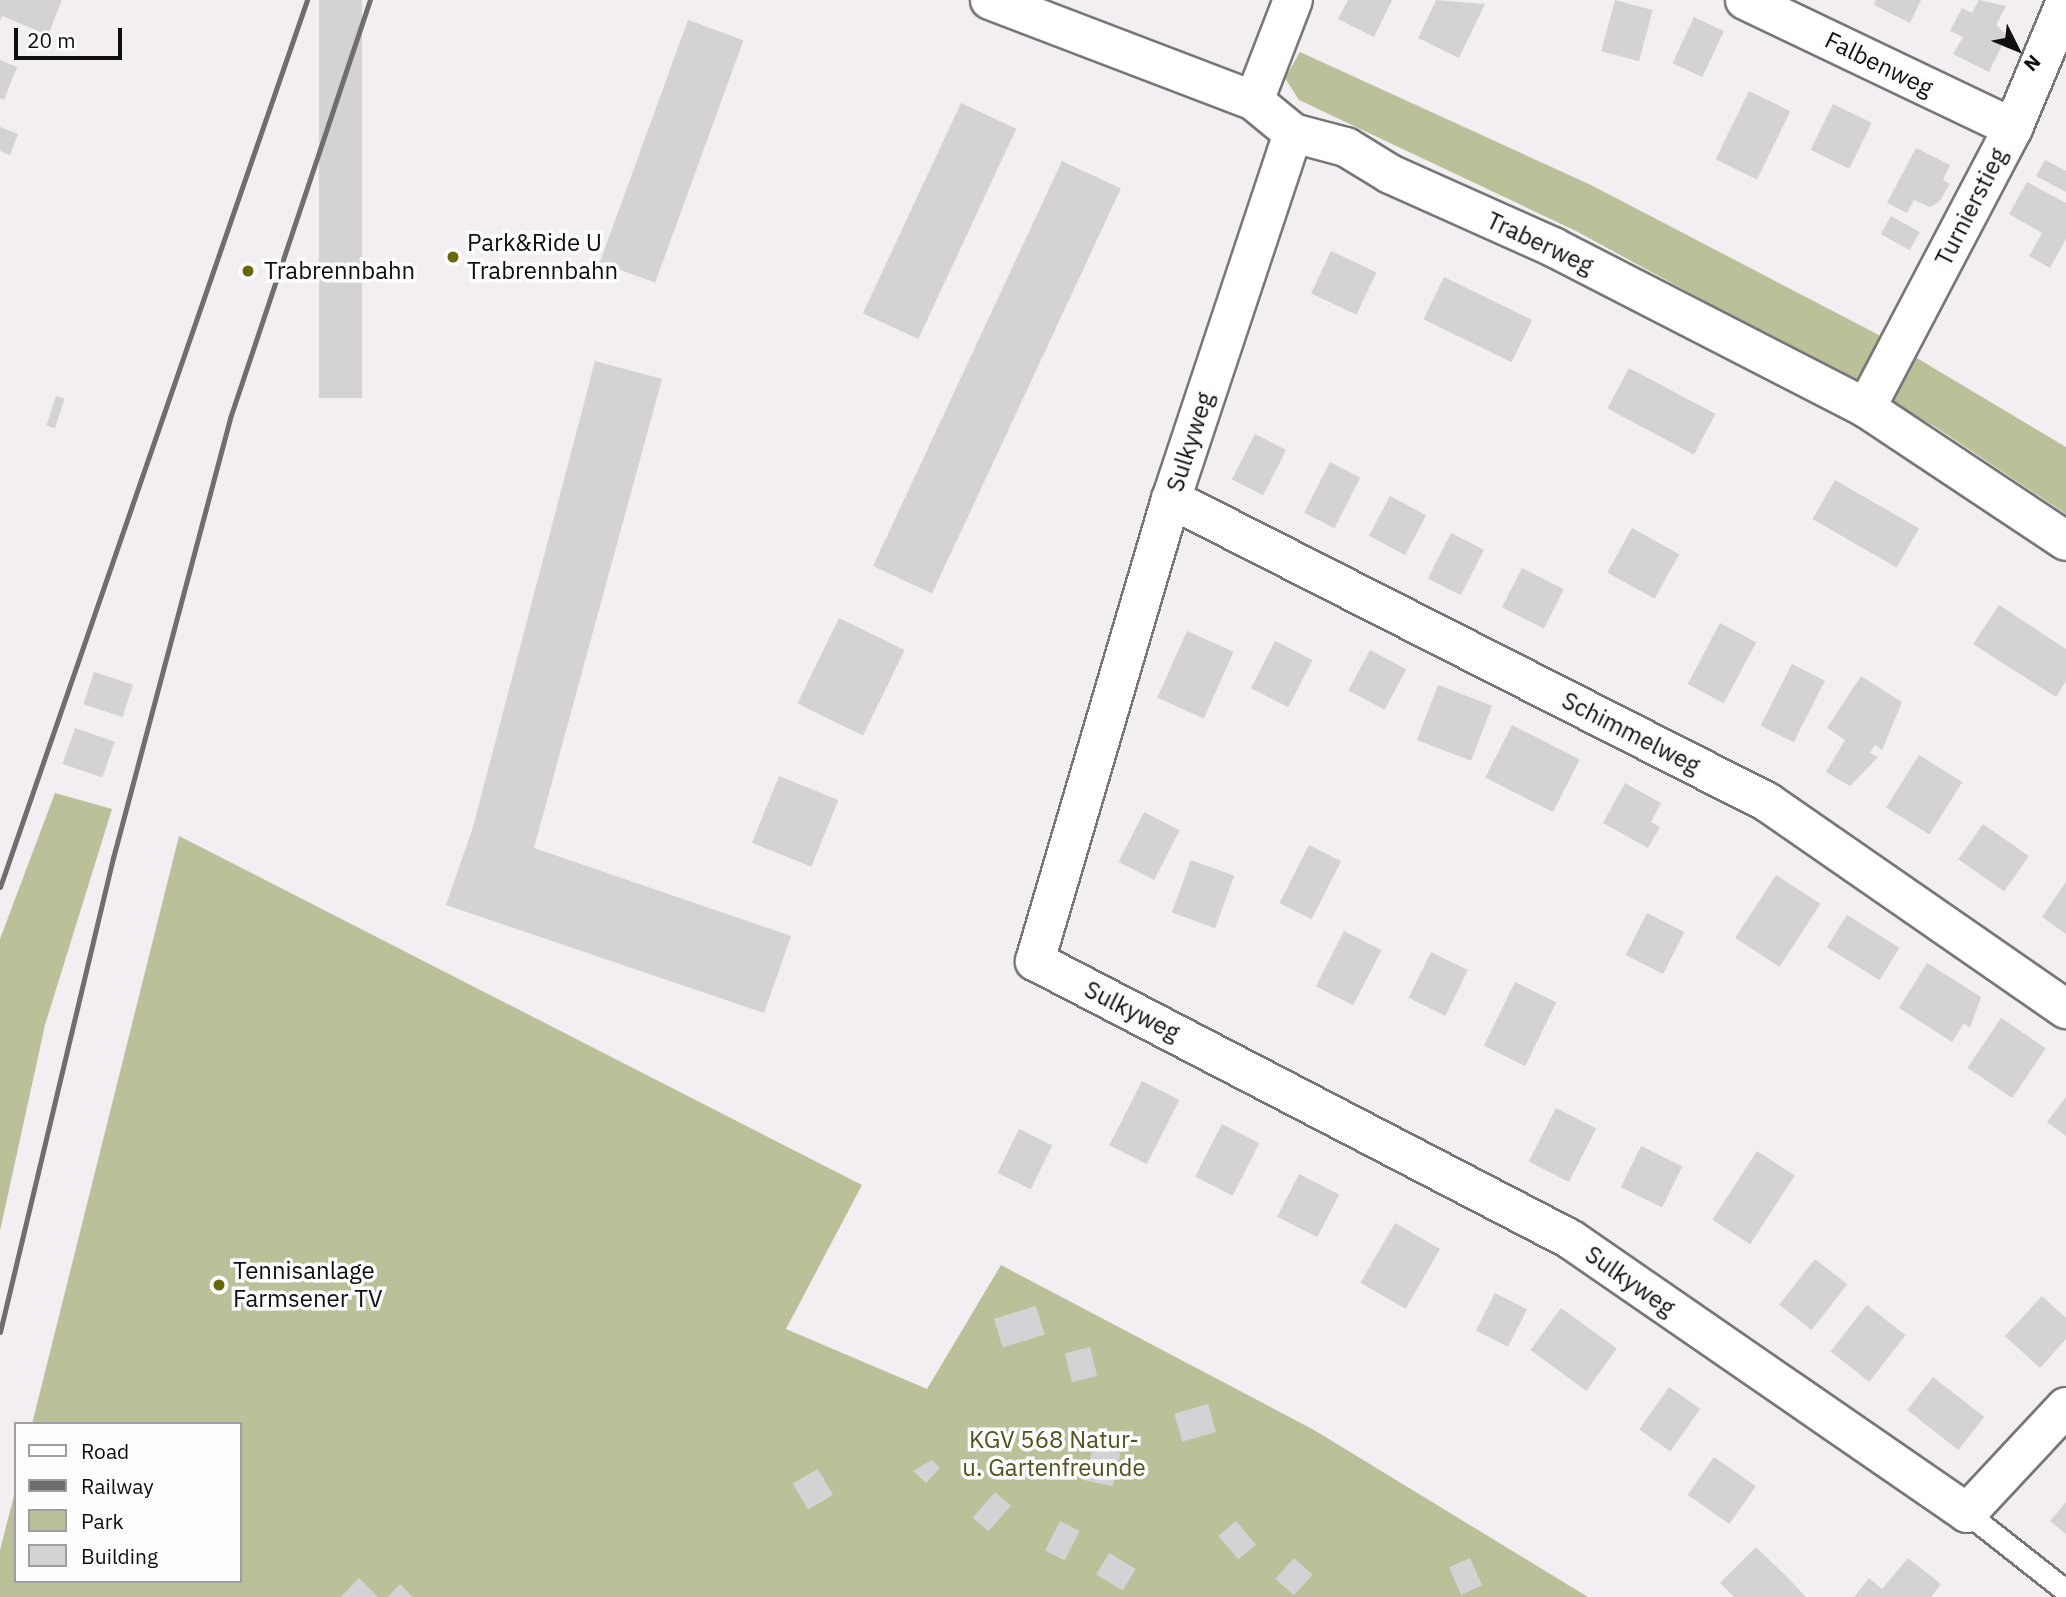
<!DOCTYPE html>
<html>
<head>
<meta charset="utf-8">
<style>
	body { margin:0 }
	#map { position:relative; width:2066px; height:1597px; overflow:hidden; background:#f2eef2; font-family:"IBM Plex Sans",sans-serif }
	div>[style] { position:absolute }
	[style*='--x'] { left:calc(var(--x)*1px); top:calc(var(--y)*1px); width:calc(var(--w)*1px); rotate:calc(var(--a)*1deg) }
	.green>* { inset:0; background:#bcc098 }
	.building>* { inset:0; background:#d5d2d5; transform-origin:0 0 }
	.roads { filter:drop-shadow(2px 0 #797679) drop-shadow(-2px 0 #797679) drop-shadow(0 2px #797679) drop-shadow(0 -2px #797679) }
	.service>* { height:21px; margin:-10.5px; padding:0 10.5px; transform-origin:10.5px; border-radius:10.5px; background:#fff }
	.minor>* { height:38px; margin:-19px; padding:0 19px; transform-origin:19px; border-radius:19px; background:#fff }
	.rail>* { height:5px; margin:-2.5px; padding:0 2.5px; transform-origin:2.5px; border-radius:2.5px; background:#6f6d6f }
	.dots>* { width:19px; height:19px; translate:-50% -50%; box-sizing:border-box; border:4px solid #fefcff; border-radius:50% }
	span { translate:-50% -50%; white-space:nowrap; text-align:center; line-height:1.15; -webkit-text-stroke:7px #fefcff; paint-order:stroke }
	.street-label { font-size:24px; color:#100f10 }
	.poi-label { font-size:24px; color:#100f10 }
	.left { translate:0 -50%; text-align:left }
	.park-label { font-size:24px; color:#51531a }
	.legend { position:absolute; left:14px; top:1422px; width:228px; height:161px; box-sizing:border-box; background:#fefcff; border:2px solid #9f9d9f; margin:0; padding:9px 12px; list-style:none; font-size:21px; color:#100f10 }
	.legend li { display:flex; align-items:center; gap:14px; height:35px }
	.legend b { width:35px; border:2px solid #9f9d9f }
	.north { position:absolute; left:1982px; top:14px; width:70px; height:70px; -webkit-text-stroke:5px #fefcff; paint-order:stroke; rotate:133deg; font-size:19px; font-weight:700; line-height:28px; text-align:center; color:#100f10 }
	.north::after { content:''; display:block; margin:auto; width:24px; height:32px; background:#100f10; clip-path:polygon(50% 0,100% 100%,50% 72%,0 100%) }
	.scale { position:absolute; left:14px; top:28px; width:108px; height:32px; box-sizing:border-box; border:4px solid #100f10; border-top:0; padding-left:9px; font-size:21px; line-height:24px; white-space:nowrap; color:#100f10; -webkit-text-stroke:5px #fefcff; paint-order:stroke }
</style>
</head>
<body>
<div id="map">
	<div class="green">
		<i style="clip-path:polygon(1300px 52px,1591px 185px,1875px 333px,2066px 447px,2066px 514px,1934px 426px,1576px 231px,1299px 100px,1285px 78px)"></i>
		<i style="clip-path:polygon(55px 793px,112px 809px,45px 1025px,0 1231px,0 939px)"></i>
		<i style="clip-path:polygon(179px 836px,862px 1185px,786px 1329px,927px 1389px,1001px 1265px,1314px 1430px,1588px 1597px,0 1597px,0 1550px,16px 1488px,16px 1581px,240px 1581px,240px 1424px,32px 1424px)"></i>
	</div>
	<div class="building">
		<i style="clip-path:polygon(0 0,62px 0,48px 35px,2px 16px,0 21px)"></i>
		<i style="left:319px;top:0;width:43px;height:398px"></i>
		<i style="clip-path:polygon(1348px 0,1392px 0,1374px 37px,1338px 19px)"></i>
		<i style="clip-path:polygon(1436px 0,1485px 4px,1459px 58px,1418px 38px)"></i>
		<i style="left:1615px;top:0;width:39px;height:53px;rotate:15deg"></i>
		<i style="clip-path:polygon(1876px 0,1921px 0,1910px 23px,1874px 5px)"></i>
		<i style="clip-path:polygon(1979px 0,2006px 6px,1996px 25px,2013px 41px,2008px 49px,2002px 45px,1989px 72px,1953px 54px,1963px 37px,1950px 31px,1962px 8px,1972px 13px)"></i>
		<i style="left:1694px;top:17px;width:33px;height:51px;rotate:25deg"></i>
		<i style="left:688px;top:20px;width:59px;height:258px;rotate:20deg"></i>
		<i style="clip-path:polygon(0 60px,17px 67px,4px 100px,0 98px)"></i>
		<i style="left:1749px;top:91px;width:46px;height:76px;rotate:26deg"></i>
		<i style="left:961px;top:103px;width:61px;height:232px;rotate:25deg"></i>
		<i style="left:1833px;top:104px;width:43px;height:51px;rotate:26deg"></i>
		<i style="clip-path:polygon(0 127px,18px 134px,10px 155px,0 151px)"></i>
		<i style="clip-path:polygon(1916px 148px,1950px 165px,1943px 180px,1950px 184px,1939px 202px,1930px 207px,1914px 200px,1907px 213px,1887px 203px)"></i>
		<i style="clip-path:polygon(2045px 160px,2066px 171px,2066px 192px,2036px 176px)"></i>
		<i style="left:1062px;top:161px;width:65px;height:447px;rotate:25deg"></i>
		<i style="clip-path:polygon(2027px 182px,2066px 203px,2066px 239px,2050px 268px,2029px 256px,2042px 233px,2009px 214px)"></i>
		<i style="left:1891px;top:216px;width:33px;height:21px;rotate:29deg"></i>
		<i style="left:1331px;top:251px;width:50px;height:47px;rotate:25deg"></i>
		<i style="left:1444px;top:277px;width:98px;height:47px;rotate:26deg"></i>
		<i style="clip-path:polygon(595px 361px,662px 379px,534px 848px,791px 936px,764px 1013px,446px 905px,473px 827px)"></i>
		<i style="left:1629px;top:368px;width:98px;height:46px;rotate:28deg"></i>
		<i style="left:56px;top:396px;width:9px;height:31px;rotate:18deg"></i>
		<i style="left:1255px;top:434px;width:35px;height:51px;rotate:27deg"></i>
		<i style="left:1330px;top:462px;width:34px;height:57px;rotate:27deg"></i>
		<i style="left:1835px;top:480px;width:97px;height:45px;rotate:30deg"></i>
		<i style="left:1390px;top:496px;width:41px;height:45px;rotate:28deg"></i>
		<i style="left:1632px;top:528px;width:54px;height:51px;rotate:29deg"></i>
		<i style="left:1451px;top:533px;width:37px;height:51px;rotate:27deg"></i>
		<i style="left:1522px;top:568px;width:47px;height:44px;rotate:27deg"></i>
		<i style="clip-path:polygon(1999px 605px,2066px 649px,2066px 681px,2056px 697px,1973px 644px)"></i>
		<i style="left:839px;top:618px;width:73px;height:95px;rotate:26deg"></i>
		<i style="left:1720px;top:623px;width:41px;height:69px;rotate:28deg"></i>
		<i style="left:1187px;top:631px;width:51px;height:73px;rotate:24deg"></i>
		<i style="left:1275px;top:641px;width:42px;height:53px;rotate:27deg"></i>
		<i style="left:1370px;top:650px;width:41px;height:46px;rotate:28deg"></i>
		<i style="left:1792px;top:664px;width:37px;height:69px;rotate:27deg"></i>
		<i style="left:94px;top:672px;width:41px;height:34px;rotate:18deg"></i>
		<i style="clip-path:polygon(1861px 676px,1902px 702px,1882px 750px,1875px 745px,1870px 753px,1878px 757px,1850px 786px,1826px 772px,1845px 740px,1827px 728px)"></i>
		<i style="left:1438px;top:685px;width:58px;height:59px;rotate:21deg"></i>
		<i style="left:1512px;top:725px;width:76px;height:59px;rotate:27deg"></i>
		<i style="left:75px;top:728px;width:42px;height:38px;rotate:19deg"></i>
		<i style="left:1919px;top:755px;width:51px;height:62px;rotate:32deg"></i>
		<i style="left:779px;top:776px;width:64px;height:72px;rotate:22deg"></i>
		<i style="clip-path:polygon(1625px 783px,1661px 803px,1651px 822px,1660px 827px,1648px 848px,1603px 823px)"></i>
		<i style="left:1144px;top:812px;width:40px;height:56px;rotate:27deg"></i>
		<i style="left:1983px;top:824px;width:56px;height:43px;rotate:35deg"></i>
		<i style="left:1309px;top:845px;width:36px;height:65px;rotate:27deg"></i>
		<i style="left:1191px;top:860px;width:46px;height:56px;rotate:20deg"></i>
		<i style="left:1776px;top:875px;width:53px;height:75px;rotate:33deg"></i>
		<i style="clip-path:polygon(2066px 882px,2066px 934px,2042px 917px)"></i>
		<i style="left:1647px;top:913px;width:42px;height:47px;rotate:27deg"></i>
		<i style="left:1847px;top:915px;width:62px;height:38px;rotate:32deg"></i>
		<i style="left:1344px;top:931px;width:42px;height:62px;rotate:27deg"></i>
		<i style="left:1431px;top:952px;width:41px;height:51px;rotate:26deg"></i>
		<i style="clip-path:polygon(1927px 963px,1981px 997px,1970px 1028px,1964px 1023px,1952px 1042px,1899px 1008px)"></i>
		<i style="left:1515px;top:982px;width:46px;height:71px;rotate:26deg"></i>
		<i style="left:2001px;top:1018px;width:54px;height:60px;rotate:34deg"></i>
		<i style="left:1142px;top:1081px;width:42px;height:72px;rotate:27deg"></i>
		<i style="clip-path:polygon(2066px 1097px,2066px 1136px,2047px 1122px)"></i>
		<i style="left:1556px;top:1108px;width:45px;height:60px;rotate:27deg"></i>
		<i style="left:1222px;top:1124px;width:42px;height:59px;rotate:27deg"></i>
		<i style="left:1019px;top:1129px;width:37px;height:49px;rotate:26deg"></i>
		<i style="left:1641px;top:1146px;width:46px;height:46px;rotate:26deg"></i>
		<i style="left:1757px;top:1151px;width:45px;height:82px;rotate:33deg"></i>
		<i style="left:1299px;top:1174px;width:45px;height:48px;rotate:27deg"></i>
		<i style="left:1395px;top:1223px;width:52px;height:69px;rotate:30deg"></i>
		<i style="left:1815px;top:1259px;width:41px;height:58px;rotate:38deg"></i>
		<i style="left:1495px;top:1293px;width:36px;height:42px;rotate:27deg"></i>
		<i style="clip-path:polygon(2042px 1296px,2066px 1318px,2066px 1339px,2040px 1368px,2005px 1336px)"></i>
		<i style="left:1867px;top:1305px;width:49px;height:59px;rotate:38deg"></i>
		<i style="left:1036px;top:1306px;width:30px;height:44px;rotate:73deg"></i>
		<i style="left:1561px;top:1308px;width:69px;height:52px;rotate:36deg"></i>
		<i style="left:1090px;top:1347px;width:30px;height:26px;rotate:76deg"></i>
		<i style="left:1933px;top:1377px;width:65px;height:42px;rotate:38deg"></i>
		<i style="left:1669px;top:1387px;width:38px;height:52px;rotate:35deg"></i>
		<i style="left:1208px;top:1404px;width:29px;height:35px;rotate:74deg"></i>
		<i style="left:1093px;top:1447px;width:28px;height:34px;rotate:13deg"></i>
		<i style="left:1714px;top:1457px;width:51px;height:46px;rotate:35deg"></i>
		<i style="clip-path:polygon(932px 1460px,940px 1468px,926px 1483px,913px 1471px)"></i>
		<i style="left:818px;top:1469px;width:30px;height:29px;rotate:60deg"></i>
		<i style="left:995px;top:1492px;width:21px;height:34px;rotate:41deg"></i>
		<i style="clip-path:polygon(2066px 1502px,2066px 1534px,2050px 1521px)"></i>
		<i style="left:1060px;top:1521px;width:22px;height:33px;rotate:27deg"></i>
		<i style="left:1236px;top:1521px;width:31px;height:23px;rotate:50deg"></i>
		<i style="clip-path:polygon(1756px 1547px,1789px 1579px,1806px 1597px,1734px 1597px,1720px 1583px)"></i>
		<i style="left:1109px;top:1553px;width:31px;height:25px;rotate:31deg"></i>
		<i style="left:1294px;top:1558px;width:25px;height:28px;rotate:42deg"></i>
		<i style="left:1470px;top:1558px;width:30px;height:23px;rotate:66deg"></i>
		<i style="clip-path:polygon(1908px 1558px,1941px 1584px,1931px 1597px,1854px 1597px,1869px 1578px,1882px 1589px)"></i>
		<i style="clip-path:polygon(359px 1578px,378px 1597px,341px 1597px)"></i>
		<i style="clip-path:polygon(400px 1584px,413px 1597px,388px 1597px)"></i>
	</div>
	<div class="roads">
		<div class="service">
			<i style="--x:1967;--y:1513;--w:126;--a:38.2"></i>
		</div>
		<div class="minor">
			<i style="--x:990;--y:0;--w:283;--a:20.9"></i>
			<i style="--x:1254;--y:101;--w:50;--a:39.4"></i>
			<i style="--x:1293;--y:133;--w:55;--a:14.8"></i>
			<i style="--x:1346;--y:147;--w:52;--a:31.5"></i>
			<i style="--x:1390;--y:174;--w:179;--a:24.1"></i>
			<i style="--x:1553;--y:247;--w:352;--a:27.2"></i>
			<i style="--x:1866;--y:408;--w:240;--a:33.6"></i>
			<i style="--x:1745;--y:0;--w:297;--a:25.5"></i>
			<i style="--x:1254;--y:101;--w:108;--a:-68.9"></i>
			<i style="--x:1293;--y:133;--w:386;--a:108.4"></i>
			<i style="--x:1171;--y:499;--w:482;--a:106.4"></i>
			<i style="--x:1035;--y:961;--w:603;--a:27.46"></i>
			<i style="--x:1570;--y:1239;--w:482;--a:34.6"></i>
			<i style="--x:1967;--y:1513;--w:145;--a:-47"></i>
			<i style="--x:1866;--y:408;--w:316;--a:-62.3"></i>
			<i style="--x:2013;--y:128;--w:138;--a:-67.3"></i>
			<i style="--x:1171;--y:499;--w:669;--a:26.95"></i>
			<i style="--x:1767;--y:802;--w:364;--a:34.7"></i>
		</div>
	</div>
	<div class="rail">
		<i style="--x:0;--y:887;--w:939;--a:-70.91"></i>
		<i style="--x:0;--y:1332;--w:487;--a:-76.6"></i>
		<i style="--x:113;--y:858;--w:455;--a:-75.1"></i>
		<i style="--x:230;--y:418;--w:441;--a:-71.5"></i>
	</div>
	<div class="dots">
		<i style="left:453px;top:257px;background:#676907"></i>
		<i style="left:248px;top:271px;background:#676907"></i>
		<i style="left:219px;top:1285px;background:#676907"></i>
	</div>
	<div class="street-label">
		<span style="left:1879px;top:64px;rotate:26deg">Falbenweg</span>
		<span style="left:1971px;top:207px;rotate:-63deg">Turnierstieg</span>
		<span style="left:1540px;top:243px;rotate:25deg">Traberweg</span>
		<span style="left:1190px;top:442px;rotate:-72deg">Sulkyweg</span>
		<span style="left:1631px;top:733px;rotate:27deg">Schimmelweg</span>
		<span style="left:1132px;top:1011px;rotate:27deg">Sulkyweg</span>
		<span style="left:1630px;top:1281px;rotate:35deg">Sulkyweg</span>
	</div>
	<div class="poi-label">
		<span class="left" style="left:467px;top:257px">Park&amp;Ride U<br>Trabrennbahn</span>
		<span class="left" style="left:264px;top:271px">Trabrennbahn</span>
		<span class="left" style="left:233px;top:1285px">Tennisanlage<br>Farmsener TV</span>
	</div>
	<div class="park-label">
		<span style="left:1054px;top:1454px">KGV 568 Natur-<br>u. Gartenfreunde</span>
	</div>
	<ul class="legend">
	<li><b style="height:9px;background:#fff"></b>Road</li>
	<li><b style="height:9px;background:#6f6d6f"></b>Railway</li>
	<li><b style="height:19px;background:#bcc098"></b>Park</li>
	<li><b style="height:19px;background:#d5d2d5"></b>Building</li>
	</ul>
	<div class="north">N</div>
	<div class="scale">20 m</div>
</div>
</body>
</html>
